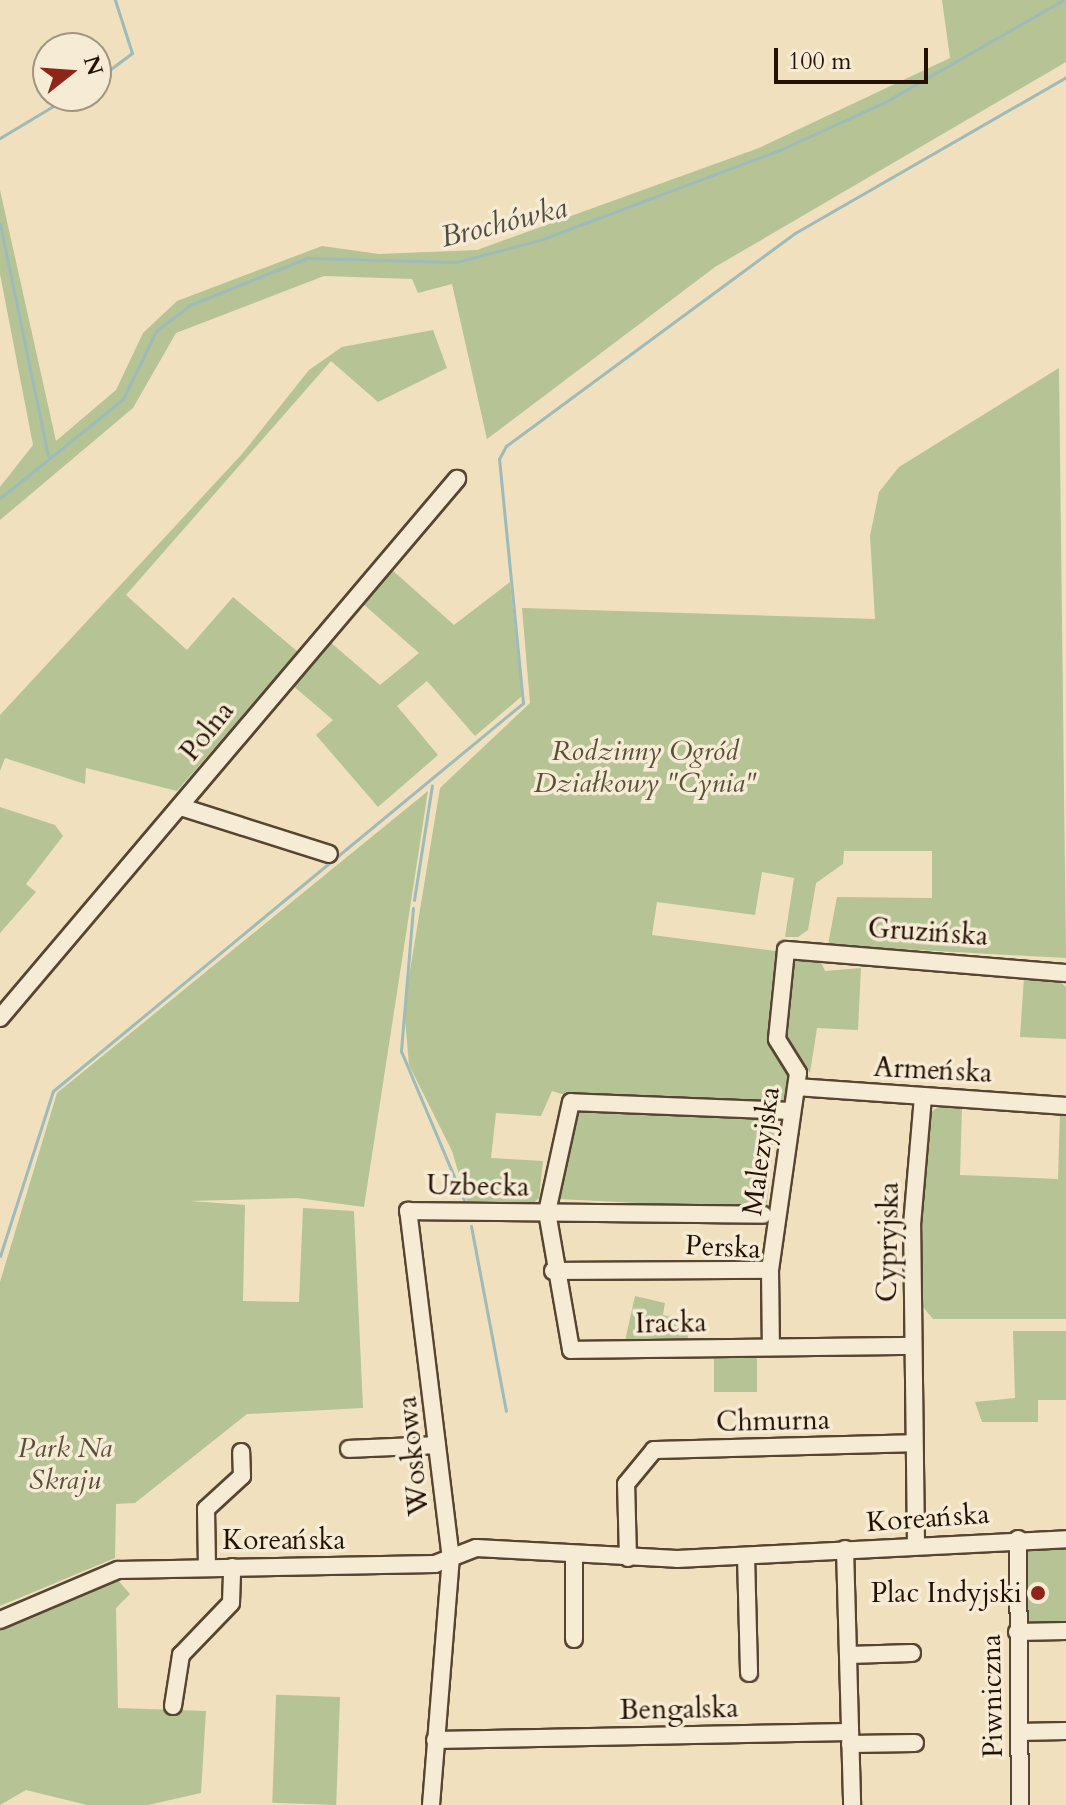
<!DOCTYPE html>
<html>
<head>
<meta charset="utf-8">
<style>
	body { margin:0 }
	#map { position:relative; width:1066px; height:1805px; overflow:hidden; background:#f1e0be; font-family:Cardo,serif }
	div>[style] { position:absolute }
	[style*='--x'] { left:calc(var(--x)*1px); top:calc(var(--y)*1px); width:calc(var(--w)*1px); rotate:calc(var(--a)*1deg) }
	.green>* { inset:0; background:#b5c395; transform-origin:0 0 }
	.stream>* { height:3px; margin:-1.5px; padding:0 1.5px; transform-origin:1.5px; border-radius:1.5px; background:#9dbbb9 }
	.roads { filter:drop-shadow(2px 0 #574532) drop-shadow(-2px 0 #574532) drop-shadow(0 2px #574532) drop-shadow(0 -2px #574532) }
	.minor>* { height:16px; margin:-8px; padding:0 8px; transform-origin:8px; border-radius:8px; background:#f6ebd5 }
	.dots>* { width:22px; height:22px; translate:-50% -50%; box-sizing:border-box; border:4px solid #f6ebd5; border-radius:50% }
	span { translate:-50% -50%; white-space:nowrap; text-align:center; line-height:1.15; -webkit-text-stroke:7px #f6ebd5; paint-order:stroke }
	.street-label { font-size:28px; color:#241103 }
	.park-label { font-size:28px; color:#574f36; font-style:italic }
	.poi-label { font-size:28px; color:#241103 }
	.right { translate:-100% -50%; text-align:right }
	.water-label { font-size:30px; color:#4e4c43; font-style:italic }
	.north { position:absolute; left:32px; top:32px; width:80px; height:80px; box-sizing:border-box; background:#f6ebd5; border:2px solid #a29481; border-radius:50%; rotate:73deg; font-size:22px; font-weight:700; line-height:32px; text-align:center; color:#241103 }
	.north::after { content:''; display:block; margin:auto; width:28px; height:36px; background:#8f2418; clip-path:polygon(50% 0,100% 100%,50% 72%,0 100%) }
	.scale { position:absolute; left:774px; top:48px; width:154px; height:36px; box-sizing:border-box; border:4px solid #241103; border-top:0; padding-left:10px; font-size:24px; line-height:28px; white-space:nowrap; color:#241103; -webkit-text-stroke:6px #f6ebd5; paint-order:stroke }
</style>
</head>
<body>
<div id="map">
	<div class="green">
		<i style="clip-path:polygon(942px 0,1066px 0,1066px 62px,715px 267px,487px 439px,452px 284px,418px 293px,412px 279px,324px 276px,176px 333px,133px 408px,0 520px,0 487px,33px 445px,0 274px,0 190px,56px 441px,116px 390px,143px 333px,177px 301px,322px 246px,379px 254px,477px 250px,759px 148px,950px 58px)"></i>
		<i style="clip-path:polygon(433px 330px,447px 368px,378px 402px,331px 361px,126px 595px,187px 650px,233px 597px,298px 652px,177px 791px,86px 768px,85px 784px,5px 758px,0 771px,0 715px,242px 454px,309px 370px,342px 347px)"></i>
		<i style="clip-path:polygon(1059px 368px,1066px 958px,828px 945px,837px 897px,932px 898px,932px 851px,844px 851px,843px 864px,816px 883px,808px 930px,798px 937px,785px 937px,794px 878px,762px 872px,755px 915px,657px 902px,652px 935px,783px 952px,771px 1037px,792px 1075px,786px 1105px,578px 1099px,552px 1091px,541px 1116px,496px 1113px,491px 1158px,543px 1161px,539px 1198px,530px 1206px,470px 1211px,452px 1151px,409px 1065px,404px 1007px,440px 788px,530px 703px,522px 608px,875px 619px,870px 536px,879px 492px,899px 467px)"></i>
		<i style="clip-path:polygon(391px 569px,454px 625px,510px 582px,522px 696px,475px 736px,427px 681px,397px 706px,438px 755px,378px 807px,316px 735px,333px 720px,291px 684px,329px 641px,380px 685px,419px 653px,362px 603px)"></i>
		<i style="clip-path:polygon(428px 791px,364px 1207px,297px 1198px,190px 1201px,245px 1205px,243px 1301px,299px 1302px,303px 1208px,354px 1211px,363px 1408px,247px 1414px,135px 1503px,116px 1504px,115px 1558px,0 1606px,0 1282px,57px 1093px)"></i>
		<i style="clip-path:polygon(0 807px,55px 825px,63px 836px,26px 884px,36px 892px,0 933px)"></i>
		<i style="clip-path:polygon(804px 954px,819px 957px,825px 971px,861px 968px,858px 1030px,817px 1028px,810px 1073px,781px 1033px,790px 960px)"></i>
		<i style="clip-path:polygon(1024px 977px,1056px 978px,1066px 987px,1066px 1039px,1020px 1037px)"></i>
		<i style="clip-path:polygon(939px 1106px,962px 1107px,960px 1175px,1058px 1179px,1060px 1112px,1066px 1114px,1066px 1319px,933px 1319px,923px 1307px,922px 1211px,930px 1113px)"></i>
		<i style="clip-path:polygon(582px 1107px,776px 1118px,767px 1203px,757px 1209px,559px 1199px,570px 1122px)"></i>
		<i style="clip-path:polygon(635px 1296px,665px 1303px,663px 1315px,692px 1322px,687px 1340px,625px 1341px)"></i>
		<i style="clip-path:polygon(1013px 1331px,1066px 1331px,1066px 1400px,1038px 1400px,1038px 1422px,982px 1422px,975px 1402px,1015px 1398px)"></i>
		<i style="left:714px;top:1357px;width:43px;height:35px"></i>
		<i style="left:1066px;top:1542px;width:85px;height:40px;rotate:90deg"></i>
		<i style="clip-path:polygon(117px 1579px,130px 1594px,116px 1608px,118px 1708px,206px 1711px,201px 1793px,148px 1805px,87px 1805px,26px 1790px,0 1805px,0 1624px)"></i>
		<i style="left:340px;top:1697px;width:108px;height:64px;rotate:92deg"></i>
	</div>
	<div class="stream">
		<i style="--x:96;--y:80;--w:45;--a:-36.9"></i>
		<i style="--x:132;--y:53;--w:56;--a:-107.8"></i>
		<i style="--x:0;--y:138;--w:82;--a:-31"></i>
		<i style="--x:0;--y:224;--w:236;--a:78.3"></i>
		<i style="--x:0;--y:498;--w:158;--a:-38.8"></i>
		<i style="--x:123;--y:399;--w:76;--a:-64.1"></i>
		<i style="--x:156;--y:331;--w:43;--a:-37.4"></i>
		<i style="--x:190;--y:305;--w:126;--a:-21.9"></i>
		<i style="--x:307;--y:258;--w:149;--a:1.5"></i>
		<i style="--x:456;--y:262;--w:87;--a:-14.7"></i>
		<i style="--x:540;--y:240;--w:256;--a:-20.6"></i>
		<i style="--x:780;--y:150;--w:115;--a:-24.6"></i>
		<i style="--x:885;--y:102;--w:205;--a:-29.8"></i>
		<i style="--x:414;--y:900;--w:116;--a:-81.1"></i>
		<i style="--x:413;--y:908;--w:144;--a:94.8"></i>
		<i style="--x:401;--y:1051;--w:167;--a:67.1"></i>
		<i style="--x:769;--y:1213;--w:40;--a:-80"></i>
		<i style="--x:708;--y:1222;--w:21;--a:3"></i>
		<i style="--x:758;--y:1223;--w:4;--a:0"></i>
		<i style="--x:471;--y:1226;--w:188;--a:79.3"></i>
		<i style="--x:0;--y:1256;--w:173;--a:-72.2"></i>
		<i style="--x:53;--y:1091;--w:609;--a:-39.54"></i>
		<i style="--x:523;--y:703;--w:245;--a:-95.6"></i>
		<i style="--x:499;--y:459;--w:15;--a:-62"></i>
		<i style="--x:506;--y:446;--w:359;--a:-36.4"></i>
		<i style="--x:795;--y:233;--w:313;--a:-29.9"></i>
	</div>
	<div class="roads">
		<div class="minor">
			<i style="--x:181;--y:807;--w:155;--a:17.6"></i>
			<i style="--x:0;--y:1018;--w:707;--a:-49.71"></i>
			<i style="--x:796;--y:1087;--w:271;--a:4"></i>
			<i style="--x:792;--y:1111;--w:221;--a:-177.7"></i>
			<i style="--x:571;--y:1102;--w:113;--a:102.3"></i>
			<i style="--x:547;--y:1212;--w:140;--a:80.1"></i>
			<i style="--x:571;--y:1350;--w:342;--a:-0.7"></i>
			<i style="--x:770;--y:1270;--w:199;--a:-81.9"></i>
			<i style="--x:798;--y:1073;--w:40;--a:-122"></i>
			<i style="--x:777;--y:1039;--w:89;--a:-84.2"></i>
			<i style="--x:786;--y:950;--w:281;--a:4.7"></i>
			<i style="--x:553;--y:1271;--w:217;--a:-0.3"></i>
			<i style="--x:770;--y:1270;--w:77;--a:89.3"></i>
			<i style="--x:349;--y:1449;--w:88;--a:-2.6"></i>
			<i style="--x:1018;--y:1539;--w:266;--a:89.6"></i>
			<i style="--x:916;--y:1544;--w:319;--a:-90.7"></i>
			<i style="--x:912;--y:1225;--w:129;--a:-85.1"></i>
			<i style="--x:845;--y:1549;--w:256;--a:88.4"></i>
			<i style="--x:746;--y:1556;--w:117;--a:88.5"></i>
			<i style="--x:574;--y:1557;--w:82;--a:90"></i>
			<i style="--x:628;--y:1558;--w:74;--a:-91.5"></i>
			<i style="--x:626;--y:1484;--w:44;--a:-50.5"></i>
			<i style="--x:654;--y:1450;--w:259;--a:-1.5"></i>
			<i style="--x:207;--y:1566;--w:57;--a:-91"></i>
			<i style="--x:206;--y:1509;--w:49;--a:-42.5"></i>
			<i style="--x:242;--y:1476;--w:24;--a:-92"></i>
			<i style="--x:0;--y:1620;--w:128;--a:-23"></i>
			<i style="--x:118;--y:1570;--w:317;--a:-1.1"></i>
			<i style="--x:435;--y:1564;--w:44;--a:-21.3"></i>
			<i style="--x:476;--y:1548;--w:201;--a:3.1"></i>
			<i style="--x:677;--y:1559;--w:390;--a:-2.9"></i>
			<i style="--x:1017;--y:1632;--w:49;--a:-1.2"></i>
			<i style="--x:848;--y:1655;--w:64;--a:-1.8"></i>
			<i style="--x:173;--y:1706;--w:52;--a:-81.1"></i>
			<i style="--x:181;--y:1655;--w:72;--a:-46.1"></i>
			<i style="--x:231;--y:1603;--w:36;--a:-88"></i>
			<i style="--x:1019;--y:1732;--w:47;--a:-1.2"></i>
			<i style="--x:435;--y:1740;--w:414;--a:-1.1"></i>
			<i style="--x:850;--y:1744;--w:65;--a:-0.9"></i>
			<i style="--x:431;--y:1805;--w:247;--a:-85.4"></i>
			<i style="--x:451;--y:1559;--w:351;--a:-97"></i>
			<i style="--x:408;--y:1211;--w:355;--a:0.6"></i>
		</div>
	</div>
	<div class="dots">
		<i style="left:1038px;top:1593px;background:#8f2418"></i>
	</div>
	<div class="street-label">
		<span style="left:207px;top:731px;rotate:-51deg">Polna</span>
		<span style="left:928px;top:932px;rotate:4deg">Gruzińska</span>
		<span style="left:933px;top:1070px;rotate:3deg">Armeńska</span>
		<span style="left:761px;top:1151px;rotate:-82deg">Malezyjska</span>
		<span style="left:478px;top:1186px;rotate:1deg">Uzbecka</span>
		<span style="left:888px;top:1242px;rotate:-89deg">Cypryjska</span>
		<span style="left:723px;top:1247px;rotate:3deg">Perska</span>
		<span style="left:671px;top:1323px;rotate:-1deg">Iracka</span>
		<span style="left:773px;top:1421px;rotate:-1deg">Chmurna</span>
		<span style="left:413px;top:1456px;rotate:-96deg">Woskowa</span>
		<span style="left:928px;top:1518px;rotate:-4deg">Koreańska</span>
		<span style="left:284px;top:1540px">Koreańska</span>
		<span style="left:992px;top:1696px;rotate:-91deg">Piwniczna</span>
		<span style="left:679px;top:1709px;rotate:-1deg">Bengalska</span>
	</div>
	<div class="park-label">
		<span style="left:645px;top:767px">Rodzinny Ogród<br>Działkowy "Cynia"</span>
		<span style="left:65px;top:1464px">Park Na<br>Skraju</span>
	</div>
	<div class="poi-label">
		<span class="right" style="left:1022px;top:1593px">Plac Indyjski</span>
	</div>
	<div class="water-label">
		<span style="left:504px;top:223px;rotate:-14deg">Brochówka</span>
	</div>
	<div class="north">N</div>
	<div class="scale">100 m</div>
</div>
</body>
</html>
